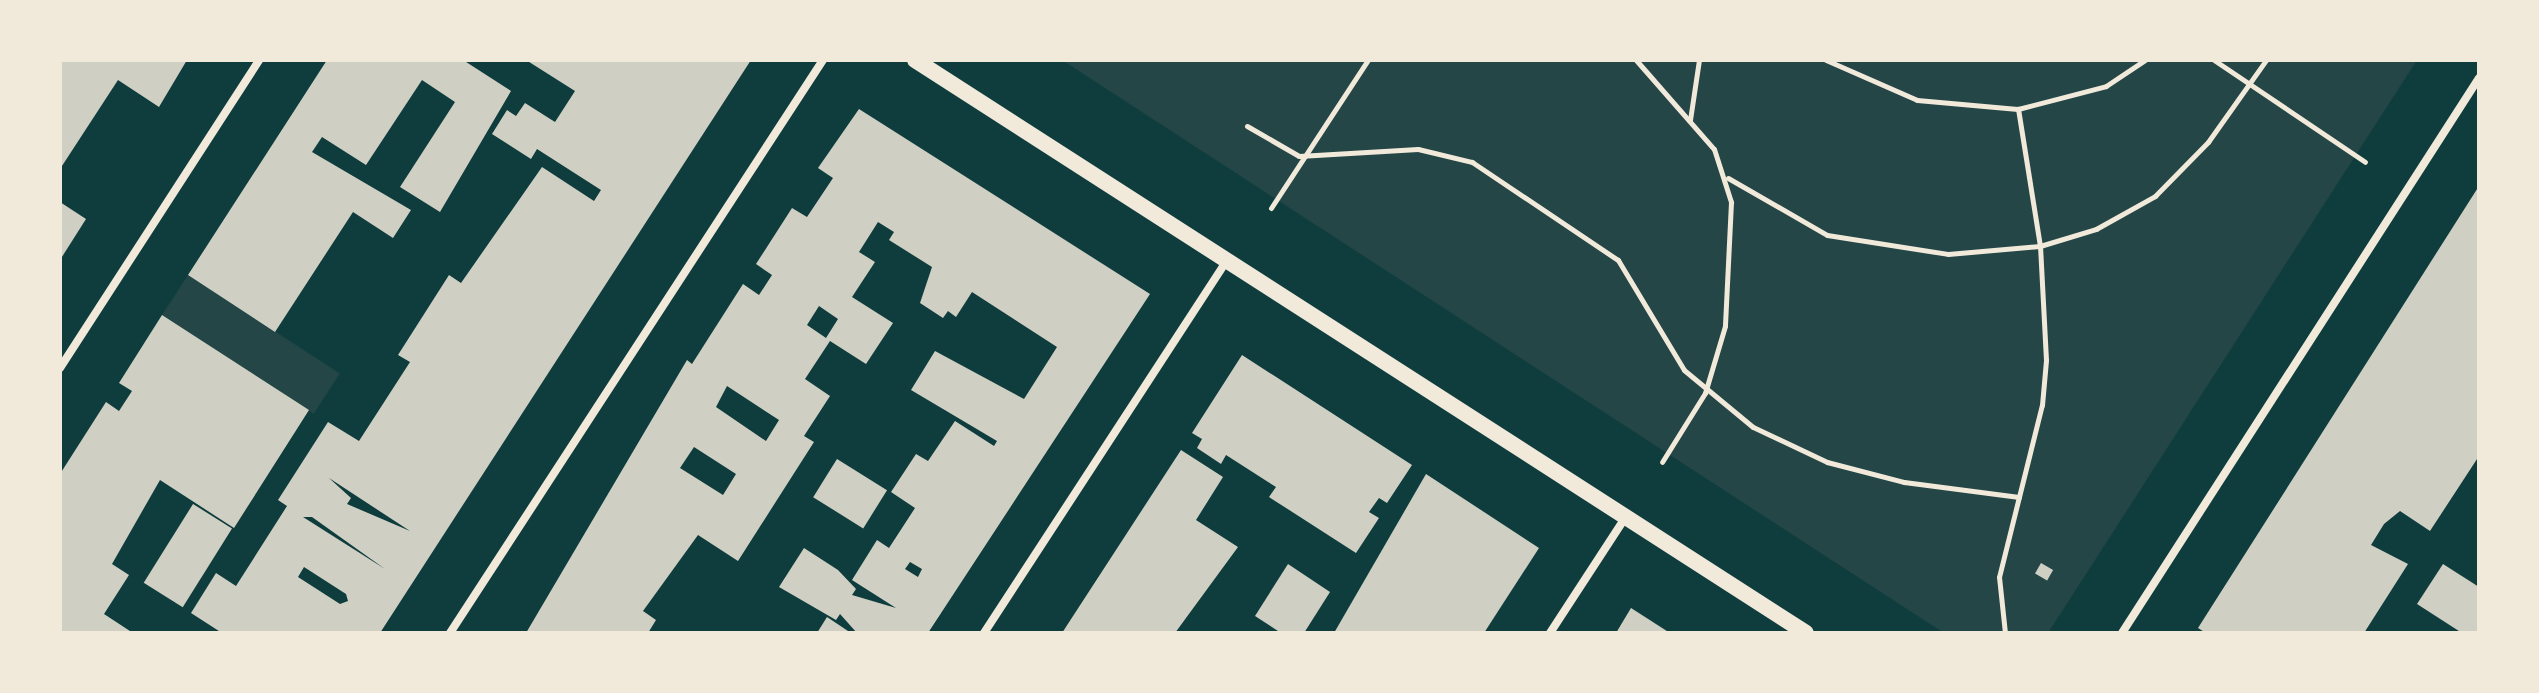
<!DOCTYPE html>
<html>
<head>
<meta charset="utf-8">
<style>
	body { margin:0 }
	#map { position:relative; width:2539px; height:693px; overflow:hidden; background:#0f3d3e; font-family:Rubik,sans-serif }
	div>[style] { position:absolute }
	[style*='--x'] { left:calc(var(--x)*1px); top:calc(var(--y)*1px); width:calc(var(--w)*1px); rotate:calc(var(--a)*1deg) }
	.green>* { inset:0; background:#244646; transform-origin:0 0 }
	.building>* { inset:0; background:#cfcfc3; transform-origin:0 0 }
	.path>* { height:5px; margin:-2.5px; padding:0 2.5px; transform-origin:2.5px; border-radius:2.5px; background:#f1e9da }
	.minor>* { height:8px; margin:-4px; padding:0 4px; transform-origin:4px; border-radius:4px; background:#f1e9da }
	.secondary>* { height:16px; margin:-8px; padding:0 8px; transform-origin:8px; border-radius:8px; background:#f1e9da }
	span { translate:-50% -50%; white-space:nowrap; text-align:center; line-height:1.15; -webkit-text-stroke:8px #f1e9da; paint-order:stroke }
	.frame { position:absolute; inset:0; border:62px solid #f1e9da; pointer-events:none }
</style>
</head>
<body>
<div id="map">
	<div class="green">
		<i style="clip-path:polygon(1062px 60px,2417px 60px,2048px 633px,1944px 633px)"></i>
		<i style="left:188px;top:275px;width:181px;height:48px;rotate:33deg"></i>
	</div>
	<div class="building">
		<i style="clip-path:polygon(60px 60px,187px 60px,159px 107px,118px 80px,60px 169px)"></i>
		<i style="clip-path:polygon(327px 60px,463px 60px,511px 91px,440px 212px,400px 187px,455px 102px,422px 80px,366px 165px,322px 137px,312px 152px,411px 210px,393px 238px,353px 212px,275px 332px,188px 275px)"></i>
		<i style="clip-path:polygon(evenodd,526px 60px,751px 60px,380px 633px,222px 633px,191px 613px,216px 573px,236px 586px,287px 506px,278px 500px,328px 422px,359px 441px,410px 362px,398px 355px,449px 275px,461px 283px,542px 167px,594px 201px,601px 190px,537px 149px,531px 159px,492px 134px,507px 110px,516px 116px,525px 103px,555px 122px,575px 91px,526px 60px,329px 478px,410px 531px,347px 504px,351px 498px,329px 478px,526px 60px,303px 517px,312px 517px,385px 569px,303px 517px,526px 60px,304px 567px,346px 594px,348px 601px,340px 604px,298px 577px,304px 567px)"></i>
		<i style="clip-path:polygon(evenodd,859px 109px,1150px 294px,928px 633px,857px 633px,840px 614px,836px 620px,779px 587px,804px 548px,838px 570px,856px 589px,852px 595px,896px 608px,852px 580px,877px 540px,889px 548px,915px 508px,891px 492px,916px 454px,928px 461px,955px 421px,994px 446px,997px 441px,911px 390px,935px 351px,1024px 399px,1057px 347px,972px 292px,956px 317px,948px 311px,943px 318px,920px 303px,932px 267px,889px 240px,894px 232px,878px 222px,859px 252px,875px 262px,852px 297px,893px 323px,866px 364px,830px 341px,805px 379px,830px 396px,804px 436px,814px 442px,738px 561px,698px 535px,643px 611px,656px 620px,648px 633px,526px 633px,687px 360px,692px 364px,743px 284px,759px 295px,772px 275px,756px 264px,792px 208px,807px 217px,833px 178px,818px 168px,859px 109px,819px 306px,838px 319px,826px 338px,807px 325px,819px 306px,859px 109px,727px 386px,779px 420px,766px 441px,716px 407px,727px 386px,859px 109px,694px 447px,736px 474px,723px 495px,680px 468px,694px 447px,859px 109px,910px 562px,922px 569px,918px 577px,905px 569px,910px 562px)"></i>
		<i style="clip-path:polygon(2479px 186px,2479px 456px,2430px 531px,2400px 511px,2384px 524px,2371px 545px,2408px 564px,2364px 633px,2206px 633px,2198px 628px)"></i>
		<i style="clip-path:polygon(60px 202px,86px 219px,60px 260px)"></i>
		<i style="clip-path:polygon(162px 315px,309px 410px,234px 528px,160px 480px,112px 564px,129px 575px,104px 614px,133px 633px,60px 633px,60px 474px,106px 402px,119px 411px,132px 391px,119px 383px)"></i>
		<i style="clip-path:polygon(1242px 355px,1412px 465px,1387px 503px,1379px 498px,1369px 512px,1379px 518px,1356px 553px,1269px 497px,1276px 487px,1226px 455px,1221px 464px,1197px 448px,1202px 439px,1192px 433px)"></i>
		<i style="clip-path:polygon(1181px 450px,1223px 477px,1196px 520px,1238px 547px,1175px 633px,1062px 633px)"></i>
		<i style="left:837px;top:459px;width:59px;height:45px;rotate:32deg"></i>
		<i style="clip-path:polygon(1426px 474px,1539px 548px,1484px 633px,1334px 633px)"></i>
		<i style="left:193px;top:504px;width:46px;height:93px;rotate:32deg"></i>
		<i style="left:2041px;top:563px;width:14px;height:12px;rotate:30deg"></i>
		<i style="clip-path:polygon(1288px 564px,1330px 592px,1304px 633px,1281px 633px,1255px 616px)"></i>
		<i style="clip-path:polygon(2443px 564px,2479px 587px,2479px 633px,2462px 633px,2417px 604px)"></i>
		<i style="clip-path:polygon(1631px 608px,1670px 633px,1616px 633px)"></i>
		<i style="clip-path:polygon(827px 617px,851px 633px,817px 633px)"></i>
	</div>
	<div class="path">
		<i style="--x:1636;--y:60;--w:118;--a:48.8"></i>
		<i style="--x:1714;--y:149;--w:56;--a:72.2"></i>
		<i style="--x:1731;--y:202;--w:124;--a:92.8"></i>
		<i style="--x:1725;--y:326;--w:70;--a:106.6"></i>
		<i style="--x:1705;--y:393;--w:81;--a:121.9"></i>
		<i style="--x:1826;--y:60;--w:99;--a:23.7"></i>
		<i style="--x:1917;--y:100;--w:101;--a:5.1"></i>
		<i style="--x:2018;--y:109;--w:91;--a:-14.6"></i>
		<i style="--x:2106;--y:86;--w:47;--a:-33.7"></i>
		<i style="--x:2214;--y:60;--w:182;--a:34"></i>
		<i style="--x:1690;--y:120;--w:61;--a:-81.5"></i>
		<i style="--x:1247;--y:126;--w:60;--a:30"></i>
		<i style="--x:1299;--y:156;--w:119;--a:-3.4"></i>
		<i style="--x:1418;--y:149;--w:56;--a:13.5"></i>
		<i style="--x:1472;--y:162;--w:176;--a:33.9"></i>
		<i style="--x:1618;--y:260;--w:128;--a:59"></i>
		<i style="--x:1684;--y:370;--w:89;--a:39.6"></i>
		<i style="--x:1753;--y:427;--w:82;--a:25.3"></i>
		<i style="--x:1827;--y:462;--w:80;--a:14.6"></i>
		<i style="--x:1904;--y:482;--w:116;--a:7.4"></i>
		<i style="--x:1728;--y:178;--w:114;--a:29.9"></i>
		<i style="--x:1827;--y:235;--w:122;--a:8.9"></i>
		<i style="--x:1948;--y:254;--w:92;--a:-5"></i>
		<i style="--x:2040;--y:246;--w:59;--a:-16.9"></i>
		<i style="--x:2096;--y:229;--w:68;--a:-29.2"></i>
		<i style="--x:2155;--y:196;--w:76;--a:-45.5"></i>
		<i style="--x:2208;--y:142;--w:100;--a:-54.7"></i>
		<i style="--x:1271;--y:208;--w:177;--a:-56.8"></i>
		<i style="--x:2005;--y:633;--w:56;--a:-96.1"></i>
		<i style="--x:1999;--y:577;--w:177;--a:-76"></i>
		<i style="--x:2042;--y:405;--w:45;--a:-84.9"></i>
		<i style="--x:2046;--y:360;--w:114;--a:-93"></i>
		<i style="--x:2040;--y:246;--w:139;--a:-99.1"></i>
	</div>
	<div class="minor">
		<i style="--x:60;--y:368;--w:367;--a:-57.1"></i>
		<i style="--x:450;--y:633;--w:684;--a:-56.94"></i>
		<i style="--x:984;--y:633;--w:443;--a:-56.9"></i>
		<i style="--x:1550;--y:633;--w:137;--a:-56.9"></i>
		<i style="--x:2122;--y:633;--w:660;--a:-57.25"></i>
	</div>
	<div class="secondary">
		<i style="--x:915;--y:60;--w:1059;--a:32.74"></i>
	</div>
	<div class="frame"></div>
</div>
</body>
</html>
